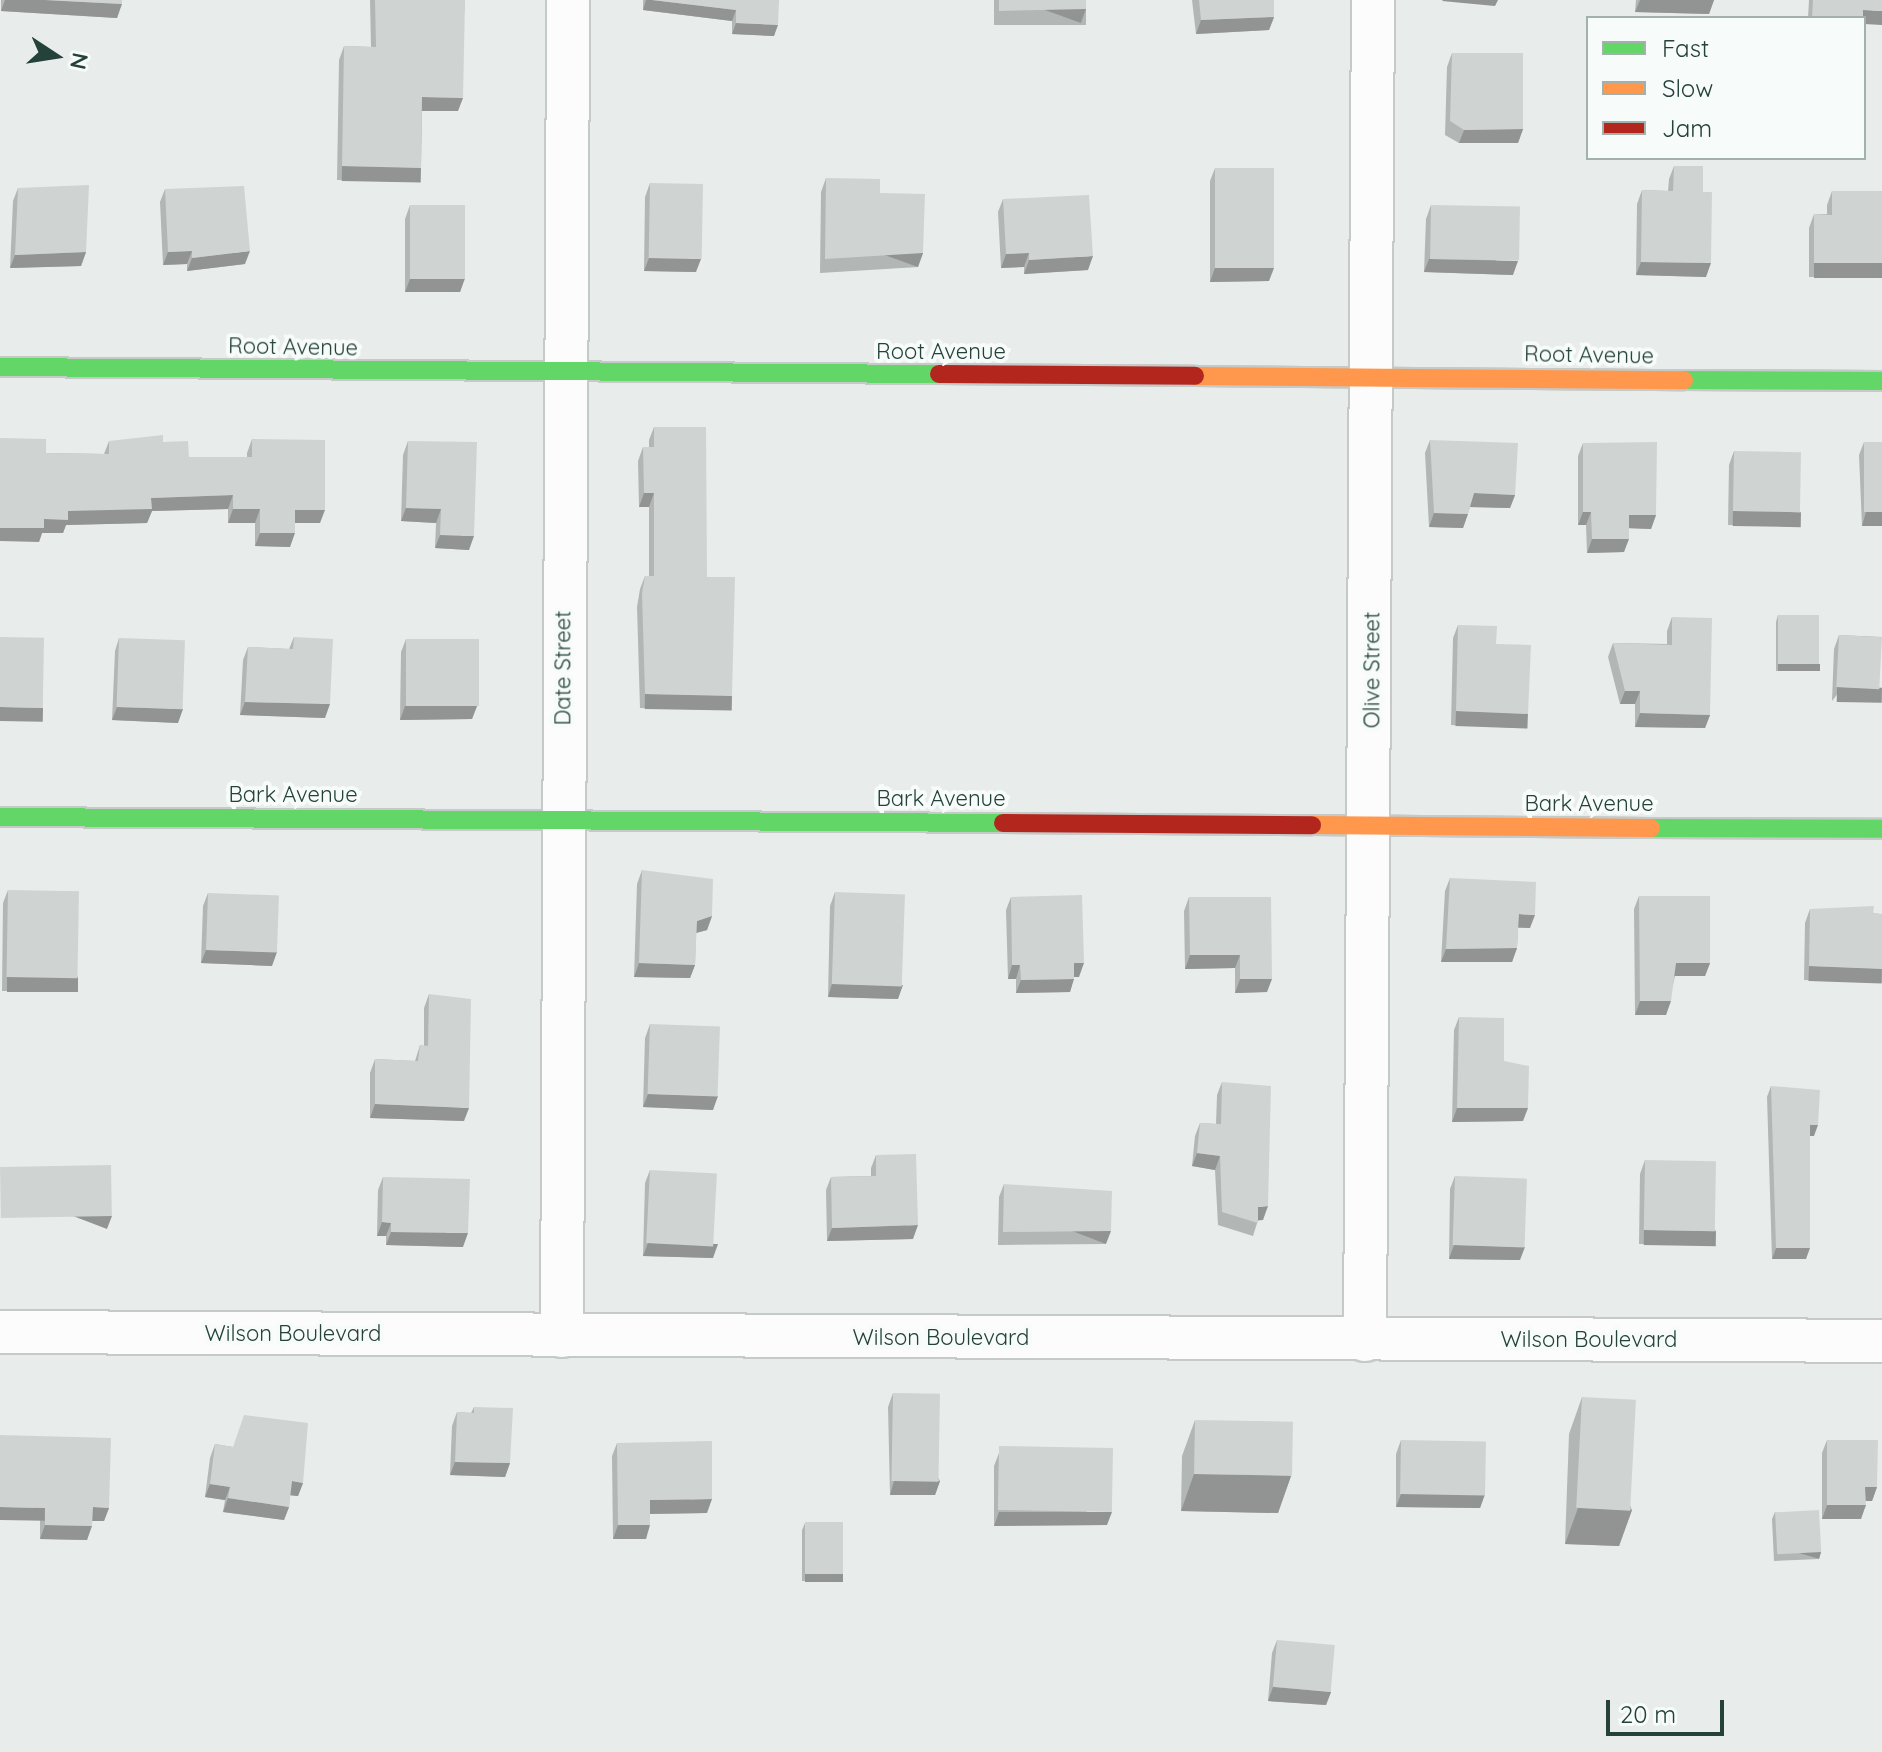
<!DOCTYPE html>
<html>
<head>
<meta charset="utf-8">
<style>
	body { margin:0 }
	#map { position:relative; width:1882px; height:1752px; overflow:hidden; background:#e8edeb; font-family:Quicksand,sans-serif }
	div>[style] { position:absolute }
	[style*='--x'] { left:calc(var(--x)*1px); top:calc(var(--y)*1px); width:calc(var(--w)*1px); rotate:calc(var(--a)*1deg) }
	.roads { filter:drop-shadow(2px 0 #c5cac8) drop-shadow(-2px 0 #c5cac8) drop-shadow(0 2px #c5cac8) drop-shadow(0 -2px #c5cac8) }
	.street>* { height:42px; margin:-21px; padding:0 21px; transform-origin:21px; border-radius:21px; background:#fcfcfc }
	.fast>* { height:18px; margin:-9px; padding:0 9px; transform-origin:9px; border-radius:9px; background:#63d668 }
	.slow>* { height:18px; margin:-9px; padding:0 9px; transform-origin:9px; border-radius:9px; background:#ff974d }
	.jam>* { height:18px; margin:-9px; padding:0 9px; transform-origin:9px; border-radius:9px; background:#b3261e }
	.wall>* { inset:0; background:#b2b6b5; transform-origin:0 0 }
	.shaded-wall>* { inset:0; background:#919493; transform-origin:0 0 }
	.building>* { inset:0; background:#cfd4d2; transform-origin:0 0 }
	span { translate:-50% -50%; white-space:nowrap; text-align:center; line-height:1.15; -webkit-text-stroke:8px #f7fbf9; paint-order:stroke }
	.street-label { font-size:22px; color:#24423a }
	.legend { position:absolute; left:1586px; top:16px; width:280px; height:144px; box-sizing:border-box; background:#f7fbf9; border:2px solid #a3b1ad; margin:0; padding:10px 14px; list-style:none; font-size:24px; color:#24423a }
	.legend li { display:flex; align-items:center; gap:16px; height:40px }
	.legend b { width:40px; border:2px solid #a3b1ad }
	.north { position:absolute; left:16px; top:16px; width:80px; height:80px; -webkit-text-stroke:6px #f7fbf9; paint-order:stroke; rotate:102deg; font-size:22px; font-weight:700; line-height:32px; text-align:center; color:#24423a }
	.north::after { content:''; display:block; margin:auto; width:28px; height:36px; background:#24423a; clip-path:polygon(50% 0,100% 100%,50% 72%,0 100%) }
	.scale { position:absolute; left:1606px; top:1700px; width:118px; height:36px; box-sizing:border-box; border:4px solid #24423a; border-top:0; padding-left:10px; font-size:24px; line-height:28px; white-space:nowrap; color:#24423a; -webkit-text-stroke:6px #f7fbf9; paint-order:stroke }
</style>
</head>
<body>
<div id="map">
	<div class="roads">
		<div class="street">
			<i style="--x:0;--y:1332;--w:1882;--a:0.27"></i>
			<i style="--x:562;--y:1336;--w:1336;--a:-89.74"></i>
			<i style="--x:1365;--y:1340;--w:1340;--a:-89.66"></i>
		</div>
		<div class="fast">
			<i style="--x:0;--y:367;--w:939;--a:0.43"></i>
			<i style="--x:1684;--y:380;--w:198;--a:0.3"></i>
			<i style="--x:0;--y:817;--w:1003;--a:0.34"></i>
			<i style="--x:1651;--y:828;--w:231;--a:0.2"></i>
		</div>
		<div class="slow">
			<i style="--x:1195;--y:376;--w:489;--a:0.5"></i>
			<i style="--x:1312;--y:825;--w:339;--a:0.5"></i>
		</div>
		<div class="jam">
			<i style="--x:939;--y:374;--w:256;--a:0.4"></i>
			<i style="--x:1003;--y:823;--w:309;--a:0.4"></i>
		</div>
	</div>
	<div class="wall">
		<i style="clip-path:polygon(1px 0,122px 0,117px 18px,1px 11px)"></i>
		<i style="clip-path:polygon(370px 0,465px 0,458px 111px,422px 111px,421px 168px,416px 182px,337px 180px,339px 60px,344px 46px,371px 47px)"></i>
		<i style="clip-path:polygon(643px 0,779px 0,774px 36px,732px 34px,732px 21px,643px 10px)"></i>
		<i style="left:994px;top:0;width:92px;height:25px"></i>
		<i style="clip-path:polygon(1192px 0,1274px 0,1274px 17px,1269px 30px,1196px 34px)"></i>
		<i style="clip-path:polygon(1636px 0,1714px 0,1709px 14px,1635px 12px)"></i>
		<i style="clip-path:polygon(1809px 0,1882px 0,1864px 18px,1808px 18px)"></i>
		<i style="clip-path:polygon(1452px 53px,1523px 129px,1518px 143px,1459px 143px,1445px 135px,1447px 67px)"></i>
		<i style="clip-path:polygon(1674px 166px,1703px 192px,1706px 277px,1636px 275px,1637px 204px,1642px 190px,1668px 191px,1669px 179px)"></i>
		<i style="clip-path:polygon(1215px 168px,1269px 281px,1210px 282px,1210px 181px)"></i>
		<i style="clip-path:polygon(826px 178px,880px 193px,923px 253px,918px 267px,820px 273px,821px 192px)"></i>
		<i style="clip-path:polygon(650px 183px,696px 272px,644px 271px,645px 197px)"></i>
		<i style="clip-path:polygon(18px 188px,86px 252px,81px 266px,10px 268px,13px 201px)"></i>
		<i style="clip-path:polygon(165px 189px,245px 264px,187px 271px,187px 264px,163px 265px,160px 202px)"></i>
		<i style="clip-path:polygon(1832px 191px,1882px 191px,1882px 276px,1809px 277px,1809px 228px,1814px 214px,1827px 214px,1827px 205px)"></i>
		<i style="clip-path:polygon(1003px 199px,1088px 270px,1024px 274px,1024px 267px,1001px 268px,998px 212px)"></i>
		<i style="clip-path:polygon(410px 205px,465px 278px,460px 292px,405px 292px,405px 219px)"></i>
		<i style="clip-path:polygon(1431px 205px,1513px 275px,1424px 272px,1426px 219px)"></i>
		<i style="clip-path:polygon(654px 427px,707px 577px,727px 710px,640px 708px,637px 607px,640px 589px,645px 576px,649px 576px,649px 507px,639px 507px,638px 461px,643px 447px,649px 447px,649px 440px)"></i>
		<i style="clip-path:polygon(252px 439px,320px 523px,295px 523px,290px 547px,255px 546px,255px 523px,228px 523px,228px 509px,152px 511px,147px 523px,66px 525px,63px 533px,42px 533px,39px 542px,46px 453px,104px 454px,109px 441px,163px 442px,189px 457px,247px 457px,247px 453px)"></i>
		<i style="clip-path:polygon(1430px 440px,1515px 495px,1510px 508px,1470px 507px,1463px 528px,1429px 527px,1425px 453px)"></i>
		<i style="clip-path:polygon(408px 441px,469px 550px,435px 548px,436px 523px,401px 521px,403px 455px)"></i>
		<i style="clip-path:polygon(1864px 442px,1882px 442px,1882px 526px,1862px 526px,1859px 455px)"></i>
		<i style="clip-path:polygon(1583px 443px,1656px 515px,1651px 529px,1629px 528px,1624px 552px,1587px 553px,1586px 525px,1578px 525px,1578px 456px)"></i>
		<i style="clip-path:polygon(1734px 451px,1796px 526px,1728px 525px,1729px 465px)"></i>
		<i style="clip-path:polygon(1778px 615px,1817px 671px,1776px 671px,1776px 622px)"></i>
		<i style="clip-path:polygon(1672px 617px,1710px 715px,1705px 728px,1635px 727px,1635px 704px,1620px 704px,1608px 657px,1613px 643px,1667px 644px,1667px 631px)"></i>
		<i style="clip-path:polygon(1458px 625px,1496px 644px,1528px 714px,1523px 728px,1451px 725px,1453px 638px)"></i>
		<i style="clip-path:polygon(1839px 635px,1882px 637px,1832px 701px,1834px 649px)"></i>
		<i style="clip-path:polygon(294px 637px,325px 718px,240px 715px,243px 660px,248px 647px,289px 649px)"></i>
		<i style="clip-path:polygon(119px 638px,178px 723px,112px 720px,115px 651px)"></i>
		<i style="clip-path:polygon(406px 639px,477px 706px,472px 719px,400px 720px,401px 652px)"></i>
		<i style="clip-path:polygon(642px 870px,712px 916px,707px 930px,696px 933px,695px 965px,690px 978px,634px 977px,637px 884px)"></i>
		<i style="clip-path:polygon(1450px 878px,1530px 928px,1518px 928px,1517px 948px,1512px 962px,1441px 962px,1445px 891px)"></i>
		<i style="clip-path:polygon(8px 890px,78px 977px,73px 991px,2px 991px,3px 903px)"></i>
		<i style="clip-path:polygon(835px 892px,898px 999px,828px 997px,830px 906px)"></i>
		<i style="clip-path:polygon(208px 893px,272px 966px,201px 963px,203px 906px)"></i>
		<i style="clip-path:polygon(1639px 896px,1710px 963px,1705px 976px,1675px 976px,1666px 1015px,1635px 1015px,1634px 909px)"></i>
		<i style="clip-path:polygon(1011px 897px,1079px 977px,1074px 977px,1070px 992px,1016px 993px,1016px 979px,1008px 979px,1006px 910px)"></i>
		<i style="clip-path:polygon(1189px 897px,1271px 897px,1267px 992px,1235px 993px,1235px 968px,1185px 969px,1184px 911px)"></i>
		<i style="clip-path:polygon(1810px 909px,1882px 914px,1882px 983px,1804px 980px,1805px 923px)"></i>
		<i style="clip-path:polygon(429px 994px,464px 1121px,370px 1118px,370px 1073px,375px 1059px,415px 1061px,420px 1045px,424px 1046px,424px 1008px)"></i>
		<i style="clip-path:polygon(1459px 1017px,1523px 1121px,1452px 1122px,1454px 1030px)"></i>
		<i style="clip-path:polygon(650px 1024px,713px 1110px,643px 1107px,645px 1038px)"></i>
		<i style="clip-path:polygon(1222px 1082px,1263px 1220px,1258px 1220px,1253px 1236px,1218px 1225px,1215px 1170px,1192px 1166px,1195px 1136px,1200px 1123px,1216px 1124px,1217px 1095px)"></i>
		<i style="clip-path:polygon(1771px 1086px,1814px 1136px,1810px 1136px,1806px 1259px,1772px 1259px,1767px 1097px)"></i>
		<i style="clip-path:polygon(876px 1155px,913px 1239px,827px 1241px,826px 1190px,831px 1177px,871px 1176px,871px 1168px)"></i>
		<i style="clip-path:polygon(1645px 1160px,1716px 1231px,1711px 1245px,1639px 1244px,1640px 1174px)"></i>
		<i style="clip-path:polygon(650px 1170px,713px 1258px,643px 1256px,645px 1183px)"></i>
		<i style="clip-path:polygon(1455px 1176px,1520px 1260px,1449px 1259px,1450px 1189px)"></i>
		<i style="clip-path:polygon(383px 1177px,463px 1247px,386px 1245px,386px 1236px,377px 1236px,378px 1190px)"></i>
		<i style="clip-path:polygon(1004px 1184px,1106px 1244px,998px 1245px,999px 1197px)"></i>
		<i style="clip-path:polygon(893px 1393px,940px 1481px,935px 1495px,890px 1495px,888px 1407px)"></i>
		<i style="clip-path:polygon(1582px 1397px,1632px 1510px,1619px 1546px,1565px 1544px,1569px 1434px)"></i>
		<i style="clip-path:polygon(474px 1407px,510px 1463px,505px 1477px,450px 1475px,452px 1426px,457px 1412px,471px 1413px)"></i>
		<i style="clip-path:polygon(1195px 1420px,1291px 1476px,1278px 1513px,1181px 1511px,1182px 1456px)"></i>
		<i style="clip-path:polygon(0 1435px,109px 1508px,104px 1521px,92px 1521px,87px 1540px,40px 1539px,40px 1521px)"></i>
		<i style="clip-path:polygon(1401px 1440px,1485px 1494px,1480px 1508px,1396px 1507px,1396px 1454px)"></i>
		<i style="clip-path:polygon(1827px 1440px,1877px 1487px,1872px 1501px,1865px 1501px,1861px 1519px,1822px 1519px,1822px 1453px)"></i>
		<i style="clip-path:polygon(617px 1443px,707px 1513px,650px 1514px,646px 1539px,613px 1539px,612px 1456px)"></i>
		<i style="clip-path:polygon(215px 1444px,233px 1447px,303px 1483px,298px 1496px,290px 1495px,289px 1507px,284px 1520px,223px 1512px,225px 1500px,205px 1497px,210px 1458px)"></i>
		<i style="clip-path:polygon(999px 1453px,1107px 1525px,994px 1526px,994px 1466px)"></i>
		<i style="clip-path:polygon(1775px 1512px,1821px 1552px,1819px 1559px,1774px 1561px,1772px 1519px)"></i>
		<i style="clip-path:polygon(805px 1523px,841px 1581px,802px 1581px,802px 1530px)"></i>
		<i style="clip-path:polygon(1277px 1640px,1331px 1692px,1326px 1705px,1268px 1701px,1272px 1653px)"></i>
	</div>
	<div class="shaded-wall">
		<i style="clip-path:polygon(5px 0,45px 0,122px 4px,117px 18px,1px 11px)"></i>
		<i style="clip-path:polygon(646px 0,652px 0,736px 10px,732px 21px,643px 10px)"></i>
		<i style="clip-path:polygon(1443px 0,1498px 0,1495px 6px,1442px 1px)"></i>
		<i style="clip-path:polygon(1640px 0,1714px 0,1709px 14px,1635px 12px)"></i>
		<i style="left:1086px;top:9px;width:15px;height:87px;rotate:110deg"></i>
		<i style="clip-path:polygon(1863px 10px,1882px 11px,1882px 25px,1864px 24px,1864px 18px,1861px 18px)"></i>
		<i style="clip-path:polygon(1274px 17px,1269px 30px,1196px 34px,1201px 20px)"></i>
		<i style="clip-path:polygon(736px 23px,778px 25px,774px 36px,732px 34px)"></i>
		<i style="clip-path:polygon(422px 97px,463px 98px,458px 111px,418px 111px)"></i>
		<i style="clip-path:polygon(1523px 129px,1518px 143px,1459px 143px,1464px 130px)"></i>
		<i style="left:342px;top:166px;width:79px;height:15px;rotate:1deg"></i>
		<i style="clip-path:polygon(192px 251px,187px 264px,163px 265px,168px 252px)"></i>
		<i style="clip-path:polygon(250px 251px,245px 264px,187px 271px,192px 258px)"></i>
		<i style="clip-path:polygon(86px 252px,81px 266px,10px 268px,15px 255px)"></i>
		<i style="left:923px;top:253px;width:15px;height:98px;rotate:110deg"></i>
		<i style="clip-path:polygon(1029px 253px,1024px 267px,1001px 268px,1006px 254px)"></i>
		<i style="clip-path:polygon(1093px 256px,1088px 270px,1024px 274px,1029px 260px)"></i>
		<i style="clip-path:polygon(649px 258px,701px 259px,696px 272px,644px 271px)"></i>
		<i style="clip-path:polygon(1429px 259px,1518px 261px,1513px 275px,1424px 272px)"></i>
		<i style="clip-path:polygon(1641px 262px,1711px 263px,1706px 277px,1636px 275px)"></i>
		<i style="left:1814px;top:263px;width:68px;height:15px"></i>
		<i style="clip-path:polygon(1215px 268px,1274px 268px,1269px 281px,1210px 282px)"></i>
		<i style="clip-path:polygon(465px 278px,460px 292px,405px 292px,410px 279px)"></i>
		<i style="clip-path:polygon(644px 493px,654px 493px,649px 507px,639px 507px)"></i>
		<i style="clip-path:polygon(1474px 493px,1515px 495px,1510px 508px,1469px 507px)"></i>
		<i style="clip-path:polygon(233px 495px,228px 509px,152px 511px,147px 523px,66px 525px,63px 533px,42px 533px,39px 542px,0 541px,0 528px,44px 519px,68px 511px,151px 498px)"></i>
		<i style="clip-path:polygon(406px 508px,441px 509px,436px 523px,401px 521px)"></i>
		<i style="clip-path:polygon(233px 509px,260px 509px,255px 523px,228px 523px)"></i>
		<i style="clip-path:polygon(295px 510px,325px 510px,320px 523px,290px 523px)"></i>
		<i style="left:1733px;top:511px;width:68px;height:15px;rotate:1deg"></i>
		<i style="clip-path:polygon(1583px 512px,1591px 512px,1586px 525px,1578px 525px)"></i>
		<i style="clip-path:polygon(1866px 512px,1882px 512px,1882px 526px,1862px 526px)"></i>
		<i style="clip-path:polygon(1434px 513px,1468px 514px,1463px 528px,1429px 527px)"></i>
		<i style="clip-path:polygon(1629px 515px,1656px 515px,1651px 529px,1624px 528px)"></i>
		<i style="clip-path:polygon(260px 533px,295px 533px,290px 547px,255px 546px)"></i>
		<i style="clip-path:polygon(440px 535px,474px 536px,469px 550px,435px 548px)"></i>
		<i style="clip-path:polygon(1592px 539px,1629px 539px,1624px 552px,1587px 553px)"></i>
		<i style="left:1778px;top:664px;width:42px;height:7px"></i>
		<i style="left:1837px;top:687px;width:45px;height:15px;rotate:1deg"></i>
		<i style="clip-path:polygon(1625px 691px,1640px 691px,1635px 704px,1620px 704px)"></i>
		<i style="left:645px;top:694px;width:87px;height:15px;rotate:1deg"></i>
		<i style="clip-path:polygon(245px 702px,330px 704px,325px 718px,240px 715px)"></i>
		<i style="clip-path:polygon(405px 706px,477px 706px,472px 719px,400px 720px)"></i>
		<i style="left:0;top:707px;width:43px;height:14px;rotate:1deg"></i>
		<i style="clip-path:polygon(117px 707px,183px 709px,178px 723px,112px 720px)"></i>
		<i style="left:1456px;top:711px;width:72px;height:15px;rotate:2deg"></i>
		<i style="clip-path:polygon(1640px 713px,1710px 715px,1705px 728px,1635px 727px)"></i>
		<i style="clip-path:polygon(1519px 914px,1535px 915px,1530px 928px,1514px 927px)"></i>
		<i style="clip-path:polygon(712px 916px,707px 930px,692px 934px,697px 921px)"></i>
		<i style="clip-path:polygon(1517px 948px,1512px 962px,1441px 962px,1446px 949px)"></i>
		<i style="clip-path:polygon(206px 950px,277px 952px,272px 966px,201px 963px)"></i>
		<i style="clip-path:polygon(1190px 955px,1240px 955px,1235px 968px,1185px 969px)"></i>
		<i style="clip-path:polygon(639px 963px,695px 965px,690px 978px,634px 977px)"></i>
		<i style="clip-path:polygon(1074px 963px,1084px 963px,1079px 977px,1069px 977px)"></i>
		<i style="clip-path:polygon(1676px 963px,1710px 963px,1705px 976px,1671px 976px)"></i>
		<i style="clip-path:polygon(1012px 965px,1020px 965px,1016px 979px,1008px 979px)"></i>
		<i style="left:1809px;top:966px;width:73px;height:15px;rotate:2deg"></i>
		<i style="left:7px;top:977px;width:71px;height:15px"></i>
		<i style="clip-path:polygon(1074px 979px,1070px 992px,1016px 993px,1021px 980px)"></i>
		<i style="clip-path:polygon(1240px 979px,1272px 979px,1267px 992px,1235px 993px)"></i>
		<i style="clip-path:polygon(832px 984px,903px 985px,898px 999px,828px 997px)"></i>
		<i style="clip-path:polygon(1640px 1001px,1671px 1001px,1666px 1015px,1635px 1015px)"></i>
		<i style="clip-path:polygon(648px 1094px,718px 1096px,713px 1110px,643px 1107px)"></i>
		<i style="clip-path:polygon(375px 1104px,469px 1108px,464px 1121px,370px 1118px)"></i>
		<i style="clip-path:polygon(1457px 1108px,1528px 1108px,1523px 1121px,1452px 1122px)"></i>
		<i style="clip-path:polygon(1810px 1125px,1818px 1125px,1814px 1136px,1806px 1136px)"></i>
		<i style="clip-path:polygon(1197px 1153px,1220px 1156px,1215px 1170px,1192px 1166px)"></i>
		<i style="clip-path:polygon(1268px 1206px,1263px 1220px,1253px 1221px,1258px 1207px)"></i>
		<i style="left:112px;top:1216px;width:14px;height:112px;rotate:111deg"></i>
		<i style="clip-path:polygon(382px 1222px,391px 1223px,386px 1236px,377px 1236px)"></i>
		<i style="clip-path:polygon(918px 1225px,913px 1239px,827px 1241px,832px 1228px)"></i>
		<i style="left:1644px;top:1230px;width:72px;height:15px;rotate:1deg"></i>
		<i style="left:1111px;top:1231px;width:14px;height:108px;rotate:111deg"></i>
		<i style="clip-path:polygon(391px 1232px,468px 1233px,463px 1247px,386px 1245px)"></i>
		<i style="clip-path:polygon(648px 1243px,718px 1244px,713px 1258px,643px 1256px)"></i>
		<i style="clip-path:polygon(1454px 1245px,1525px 1247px,1520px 1260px,1449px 1259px)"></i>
		<i style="clip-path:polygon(1776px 1248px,1810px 1248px,1806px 1259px,1772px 1259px)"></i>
		<i style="clip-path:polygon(455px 1462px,510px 1463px,505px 1477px,450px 1475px)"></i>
		<i style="clip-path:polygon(1194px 1474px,1291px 1476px,1278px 1513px,1181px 1511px)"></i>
		<i style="clip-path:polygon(292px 1481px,303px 1483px,298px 1496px,287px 1495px)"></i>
		<i style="clip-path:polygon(894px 1481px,940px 1481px,935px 1495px,890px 1495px)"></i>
		<i style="clip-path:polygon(210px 1484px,230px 1487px,225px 1500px,205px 1497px)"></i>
		<i style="clip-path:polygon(1865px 1487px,1877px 1487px,1872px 1501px,1860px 1501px)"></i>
		<i style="clip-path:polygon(1401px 1494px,1485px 1494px,1480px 1508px,1396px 1507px)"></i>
		<i style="clip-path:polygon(228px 1498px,289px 1507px,284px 1520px,223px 1512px)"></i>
		<i style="clip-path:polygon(712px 1499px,707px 1513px,645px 1514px,650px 1500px)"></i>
		<i style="clip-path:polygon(1827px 1505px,1866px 1505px,1861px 1519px,1822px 1519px)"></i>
		<i style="left:0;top:1507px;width:45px;height:13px;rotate:1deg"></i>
		<i style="clip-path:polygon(93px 1507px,109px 1508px,104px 1521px,88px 1521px)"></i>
		<i style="clip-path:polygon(1578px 1508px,1632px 1510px,1619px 1546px,1565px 1544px)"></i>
		<i style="clip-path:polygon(999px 1512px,1112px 1512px,1107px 1525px,994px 1526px)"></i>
		<i style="clip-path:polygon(45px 1525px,92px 1526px,87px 1540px,40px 1539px)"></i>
		<i style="clip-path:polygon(618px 1525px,650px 1525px,646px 1539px,613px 1539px)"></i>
		<i style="left:1821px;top:1552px;width:7px;height:44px;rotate:106deg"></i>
		<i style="left:805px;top:1574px;width:38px;height:8px"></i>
		<i style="clip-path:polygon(1273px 1687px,1331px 1692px,1326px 1705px,1268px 1701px)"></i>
	</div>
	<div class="building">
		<i style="clip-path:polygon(45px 0,122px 0,122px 4px)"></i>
		<i style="clip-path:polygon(375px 0,465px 0,463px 98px,422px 97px,421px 168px,342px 166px,344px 46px,376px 47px)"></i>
		<i style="clip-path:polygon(652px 0,779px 0,778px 25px,736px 23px,736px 10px)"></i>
		<i style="clip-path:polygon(999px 0,1086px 0,1086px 9px,999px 11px)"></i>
		<i style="clip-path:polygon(1199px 0,1274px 0,1274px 17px,1201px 20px)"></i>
		<i style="clip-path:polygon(1813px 0,1882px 0,1882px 11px,1863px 10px,1863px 18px,1812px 18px)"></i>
		<i style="clip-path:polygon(1452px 53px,1523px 53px,1523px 129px,1464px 130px,1450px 121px)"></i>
		<i style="clip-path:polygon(1674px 166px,1703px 166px,1703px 192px,1712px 192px,1711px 263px,1641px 262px,1642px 190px,1673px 191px)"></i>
		<i style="left:1215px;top:168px;width:59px;height:100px"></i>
		<i style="clip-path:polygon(826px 178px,880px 179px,880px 193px,925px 194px,923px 253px,825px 259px)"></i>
		<i style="left:650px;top:183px;width:53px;height:75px;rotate:1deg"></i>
		<i style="clip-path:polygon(89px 185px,86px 252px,15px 255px,18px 188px)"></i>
		<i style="clip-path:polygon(244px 186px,250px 251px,192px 258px,192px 251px,168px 252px,165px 189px)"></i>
		<i style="clip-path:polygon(1832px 191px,1882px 191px,1882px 263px,1814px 263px,1814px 214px,1832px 215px)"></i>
		<i style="clip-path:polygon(1089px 195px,1093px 256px,1029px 260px,1029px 253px,1006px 254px,1003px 199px)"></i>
		<i style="left:410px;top:205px;width:55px;height:74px"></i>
		<i style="left:1431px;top:205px;width:89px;height:54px;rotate:1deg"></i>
		<i style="clip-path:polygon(654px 427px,706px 427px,707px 577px,735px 577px,732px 696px,645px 694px,642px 593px,645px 576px,654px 576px,654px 493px,644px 493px,643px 447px,654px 447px)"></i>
		<i style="clip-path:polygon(163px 435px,163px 442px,188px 441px,189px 457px,252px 457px,252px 439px,325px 440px,325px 510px,295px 510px,295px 533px,260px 533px,260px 509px,233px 509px,233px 495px,151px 498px,152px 509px,68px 511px,68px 520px,44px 519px,44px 528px,0 528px,0 438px,46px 439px,46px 453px,109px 454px,109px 441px)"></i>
		<i style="clip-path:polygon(1430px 440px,1518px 443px,1515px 495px,1474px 493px,1468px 514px,1434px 513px)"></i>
		<i style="clip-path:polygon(408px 441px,477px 442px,474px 536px,440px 535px,441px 509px,406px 508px)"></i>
		<i style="clip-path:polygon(1657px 442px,1656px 515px,1629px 515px,1629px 539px,1592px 539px,1591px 512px,1583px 512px,1583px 443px)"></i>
		<i style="left:1864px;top:442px;width:18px;height:70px"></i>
		<i style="left:1734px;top:451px;width:67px;height:60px;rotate:1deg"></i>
		<i style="left:1778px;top:615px;width:41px;height:49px"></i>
		<i style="clip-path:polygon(1672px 617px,1712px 618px,1710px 715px,1640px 713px,1640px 691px,1625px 691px,1613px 643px,1672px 645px)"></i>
		<i style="clip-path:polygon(1458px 625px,1497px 626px,1496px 644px,1531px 645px,1528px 714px,1456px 711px)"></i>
		<i style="left:1839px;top:635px;width:43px;height:52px;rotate:3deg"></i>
		<i style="left:0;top:637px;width:44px;height:70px;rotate:1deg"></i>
		<i style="clip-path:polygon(294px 637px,333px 639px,330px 704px,245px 702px,248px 647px,293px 649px)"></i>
		<i style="left:119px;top:638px;width:66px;height:69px;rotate:2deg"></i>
		<i style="left:406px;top:639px;width:73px;height:67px"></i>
		<i style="clip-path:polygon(642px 870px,713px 879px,712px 916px,697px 921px,695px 965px,639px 963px)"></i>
		<i style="clip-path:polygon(1450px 878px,1536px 882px,1535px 915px,1519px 914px,1517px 948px,1446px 949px)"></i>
		<i style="left:8px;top:890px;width:71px;height:87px;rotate:1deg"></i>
		<i style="left:835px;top:892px;width:70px;height:92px;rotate:2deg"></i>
		<i style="left:208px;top:893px;width:71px;height:57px;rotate:2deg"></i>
		<i style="clip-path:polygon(1082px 895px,1084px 963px,1074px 963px,1074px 979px,1021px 980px,1020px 965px,1012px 965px,1011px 897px)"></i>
		<i style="clip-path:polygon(1639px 896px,1710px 896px,1710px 963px,1676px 963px,1671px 1001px,1640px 1001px)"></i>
		<i style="clip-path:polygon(1189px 897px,1271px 897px,1272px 979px,1240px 979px,1240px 955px,1190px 955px)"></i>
		<i style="clip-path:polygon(1874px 906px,1873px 914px,1882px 914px,1882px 969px,1809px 966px,1810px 909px)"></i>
		<i style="clip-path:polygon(429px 994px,471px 999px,469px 1108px,375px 1104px,375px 1059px,418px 1061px,420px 1045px,428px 1046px)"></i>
		<i style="clip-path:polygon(1459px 1017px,1504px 1018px,1504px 1061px,1529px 1066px,1528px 1108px,1457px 1108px)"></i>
		<i style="left:650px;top:1024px;width:70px;height:70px;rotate:2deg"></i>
		<i style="clip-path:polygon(1222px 1082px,1271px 1086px,1268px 1206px,1258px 1207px,1258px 1223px,1222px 1212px,1220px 1156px,1197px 1153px,1200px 1123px,1221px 1124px)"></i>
		<i style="clip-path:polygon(1771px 1086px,1820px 1090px,1818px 1125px,1810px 1125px,1810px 1248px,1776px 1248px)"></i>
		<i style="clip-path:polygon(916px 1154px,918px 1225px,832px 1228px,831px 1177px,876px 1176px,876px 1155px)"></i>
		<i style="left:1645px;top:1160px;width:71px;height:70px;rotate:1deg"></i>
		<i style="left:111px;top:1165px;width:51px;height:111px;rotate:89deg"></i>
		<i style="left:650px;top:1170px;width:67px;height:73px;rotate:3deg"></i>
		<i style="left:1455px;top:1176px;width:72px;height:69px;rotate:2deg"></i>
		<i style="clip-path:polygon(383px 1177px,470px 1179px,468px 1233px,391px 1232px,391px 1223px,382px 1222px)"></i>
		<i style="clip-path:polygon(1004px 1184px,1112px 1191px,1111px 1231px,1003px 1232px)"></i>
		<i style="left:893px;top:1393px;width:47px;height:88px;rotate:1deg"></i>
		<i style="left:1582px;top:1397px;width:54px;height:111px;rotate:3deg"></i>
		<i style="clip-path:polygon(474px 1407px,513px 1408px,510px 1463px,455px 1462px,457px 1412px,474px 1413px)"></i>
		<i style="clip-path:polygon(244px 1415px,308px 1423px,303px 1483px,292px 1481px,289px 1507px,228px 1498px,230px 1487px,210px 1484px,215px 1444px,233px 1447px)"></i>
		<i style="left:1195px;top:1420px;width:98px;height:54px;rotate:1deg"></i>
		<i style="clip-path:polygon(0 1435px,111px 1438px,109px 1508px,93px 1507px,92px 1526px,45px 1525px,45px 1508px,0 1507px)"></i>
		<i style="left:1401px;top:1440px;width:85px;height:54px;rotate:1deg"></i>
		<i style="clip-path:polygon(1827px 1440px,1878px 1440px,1877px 1487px,1865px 1487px,1866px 1505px,1827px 1505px)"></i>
		<i style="clip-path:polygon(712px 1441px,712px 1499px,650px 1500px,650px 1525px,618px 1525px,617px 1443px)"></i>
		<i style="left:1113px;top:1448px;width:64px;height:114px;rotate:91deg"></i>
		<i style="left:1819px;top:1510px;width:42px;height:44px;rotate:87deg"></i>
		<i style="left:843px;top:1522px;width:52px;height:38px;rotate:90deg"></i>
		<i style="left:1277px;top:1640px;width:58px;height:47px;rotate:5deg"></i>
	</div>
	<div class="street-label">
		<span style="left:293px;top:347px;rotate:1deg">Root Avenue</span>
		<span style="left:941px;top:352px">Root Avenue</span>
		<span style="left:1589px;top:355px;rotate:1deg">Root Avenue</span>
		<span style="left:563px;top:668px;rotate:-90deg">Date Street</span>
		<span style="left:1372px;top:670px;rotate:-90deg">Olive Street</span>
		<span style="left:293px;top:795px">Bark Avenue</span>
		<span style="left:941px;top:799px">Bark Avenue</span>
		<span style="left:1589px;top:804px">Bark Avenue</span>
		<span style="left:293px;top:1334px">Wilson Boulevard</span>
		<span style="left:941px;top:1338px">Wilson Boulevard</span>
		<span style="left:1589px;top:1340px">Wilson Boulevard</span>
	</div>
	<ul class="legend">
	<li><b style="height:10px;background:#63d668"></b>Fast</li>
	<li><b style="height:10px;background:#ff974d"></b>Slow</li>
	<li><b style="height:10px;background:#b3261e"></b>Jam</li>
	</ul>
	<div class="north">N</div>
	<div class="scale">20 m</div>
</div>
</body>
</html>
